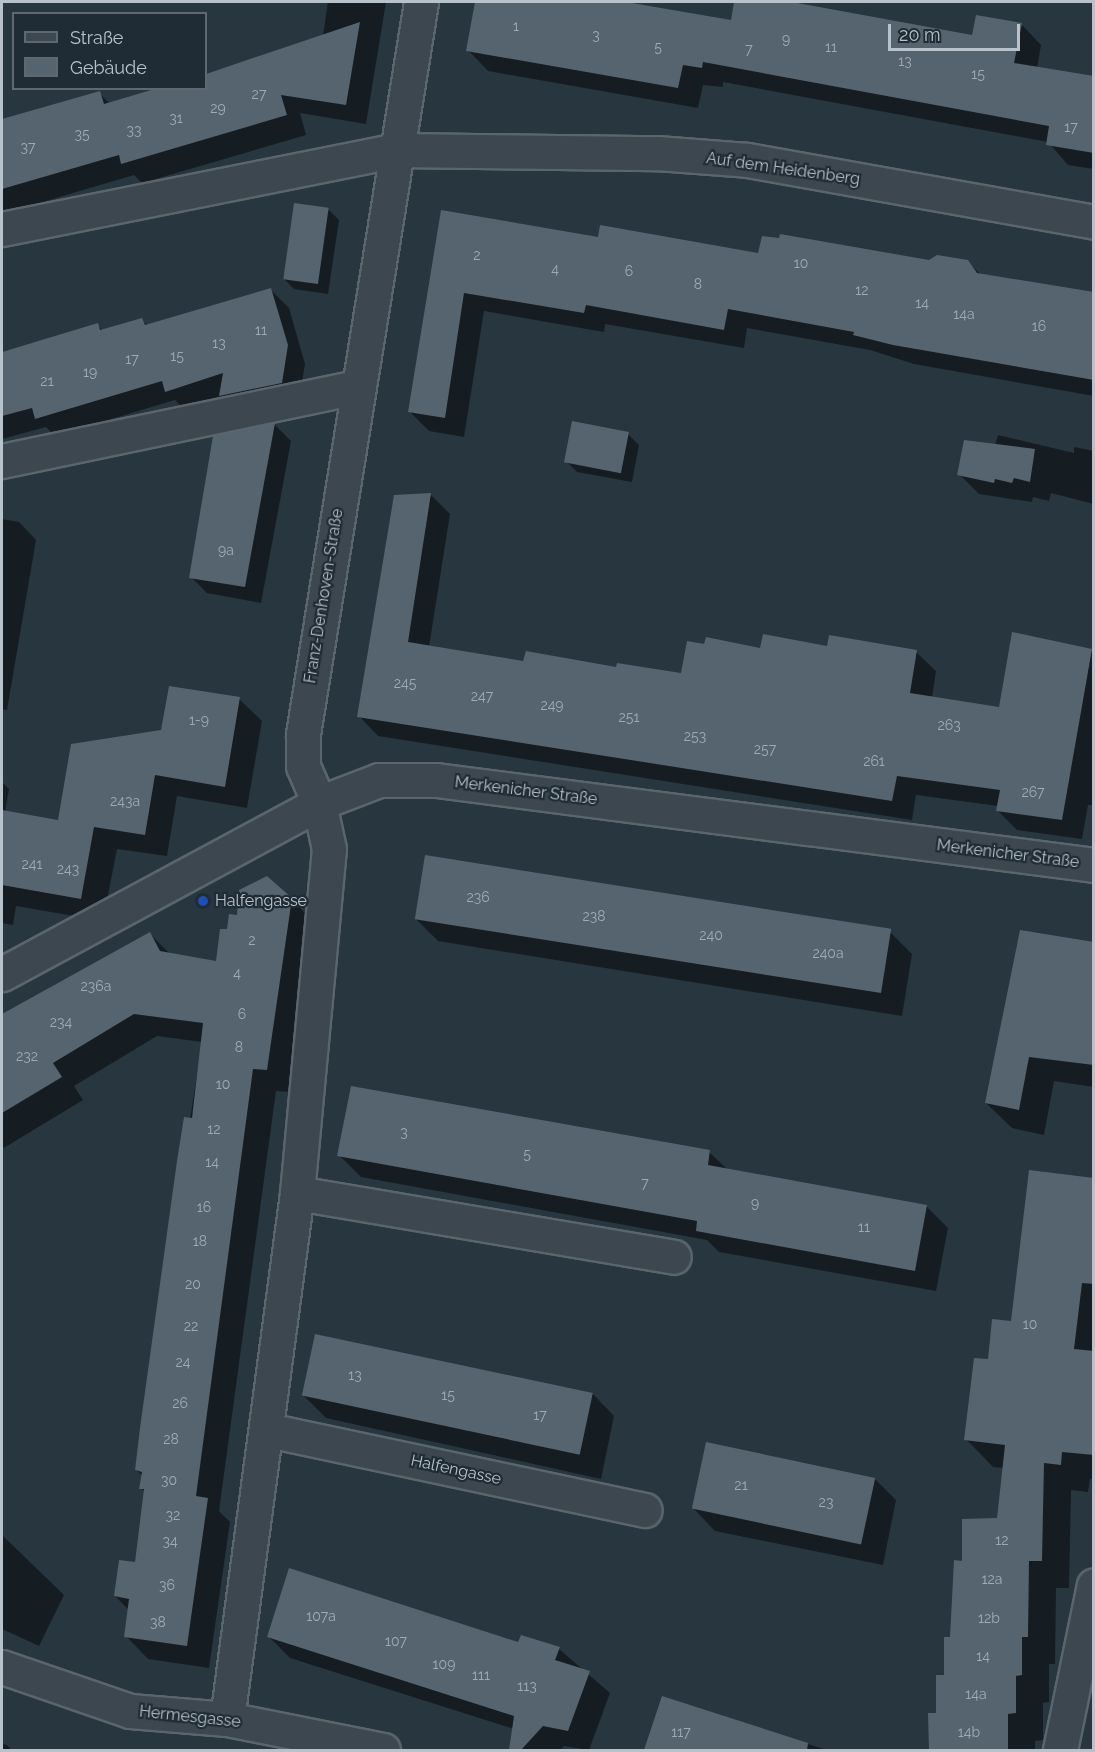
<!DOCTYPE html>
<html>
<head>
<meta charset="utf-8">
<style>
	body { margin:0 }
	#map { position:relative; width:1095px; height:1752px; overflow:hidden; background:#283640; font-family:Raleway,sans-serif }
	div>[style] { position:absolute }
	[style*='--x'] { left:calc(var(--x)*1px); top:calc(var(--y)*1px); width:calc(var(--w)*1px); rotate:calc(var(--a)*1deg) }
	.shadow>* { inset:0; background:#0007 }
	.building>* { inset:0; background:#566470; transform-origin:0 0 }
	.roads { filter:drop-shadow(2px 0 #5a656d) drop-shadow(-2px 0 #5a656d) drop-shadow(0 2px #5a656d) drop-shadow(0 -2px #5a656d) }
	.street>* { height:33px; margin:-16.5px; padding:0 16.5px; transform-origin:16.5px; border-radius:16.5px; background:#3c4750 }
	.dots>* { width:16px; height:16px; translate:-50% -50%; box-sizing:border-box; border:3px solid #202c35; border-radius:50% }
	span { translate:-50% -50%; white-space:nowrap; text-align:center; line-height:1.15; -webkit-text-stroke:4.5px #202c35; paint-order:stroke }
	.number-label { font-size:14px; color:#a0aab4 }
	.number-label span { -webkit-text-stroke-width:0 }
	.street-label { font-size:16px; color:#b8c2ca }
	.poi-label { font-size:16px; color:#b8c2ca }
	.left { translate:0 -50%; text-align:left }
	.frame { position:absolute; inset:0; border:3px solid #b8c2ca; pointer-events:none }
	.legend { position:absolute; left:12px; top:12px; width:195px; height:78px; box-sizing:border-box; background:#202c35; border:2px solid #5d6871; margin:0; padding:8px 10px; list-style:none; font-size:18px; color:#b8c2ca }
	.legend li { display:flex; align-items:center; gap:12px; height:30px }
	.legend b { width:30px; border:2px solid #5d6871 }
	.scale { position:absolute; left:888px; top:24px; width:132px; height:27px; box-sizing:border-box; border:3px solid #b8c2ca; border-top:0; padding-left:8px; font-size:18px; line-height:21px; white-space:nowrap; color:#b8c2ca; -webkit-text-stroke:4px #202c35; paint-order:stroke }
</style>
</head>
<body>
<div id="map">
	<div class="shadow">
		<i style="clip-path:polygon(328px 2px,386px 2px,366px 124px,300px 113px,306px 135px,142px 183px,134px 175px,2px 214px,2px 122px,99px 93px,110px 104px,206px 88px,206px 74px,313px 41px,322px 42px)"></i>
		<i style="clip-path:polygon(476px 2px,618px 2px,732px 22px,736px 2px,782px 2px,974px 37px,1021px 24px,1041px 45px,1037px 68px,1094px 78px,1094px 169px,1068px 165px,1048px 142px,723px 82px,723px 87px,703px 85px,698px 108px,488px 71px,468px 50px)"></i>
		<i style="clip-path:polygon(329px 210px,339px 220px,328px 294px,294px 289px,283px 278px)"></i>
		<i style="clip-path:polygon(442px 212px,599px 239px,760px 255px,968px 262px,981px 275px,1094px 294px,1094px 396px,914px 364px,870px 350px,747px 328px,744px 348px,605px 324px,604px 332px,484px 311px,464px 437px,429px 431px,409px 411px)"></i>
		<i style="clip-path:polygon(271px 290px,289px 308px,305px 364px,299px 401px,239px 414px,222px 397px,184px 409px,175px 400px,55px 436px,46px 427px,2px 439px,2px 352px,97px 325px,103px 331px,142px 320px,148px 326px)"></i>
		<i style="clip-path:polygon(275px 425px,291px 441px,261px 603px,207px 593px,191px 577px)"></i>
		<i style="clip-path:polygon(628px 434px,639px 445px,632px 482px,577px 472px,566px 461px)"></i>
		<i style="clip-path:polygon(998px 435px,1074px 453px,1074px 447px,1094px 451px,1094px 504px,1051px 493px,1049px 501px,1033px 497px,1032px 502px,979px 494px,959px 474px,995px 445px)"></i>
		<i style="clip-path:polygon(431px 495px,450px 514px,429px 647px,524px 663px,682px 675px,762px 650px,916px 652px,936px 671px,932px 698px,1001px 709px,1014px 634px,1094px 651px,1094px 805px,1088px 805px,1082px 839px,1017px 830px,998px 811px,998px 806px,916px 795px,912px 820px,378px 736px,359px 716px)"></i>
		<i style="clip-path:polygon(2px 519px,19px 522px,36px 540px,7px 710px,2px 709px)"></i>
		<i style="clip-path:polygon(239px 699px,262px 721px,247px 808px,177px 796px,167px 856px,117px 849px,103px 921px,16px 906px,13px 925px,2px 923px,2px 782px,9px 789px,5px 812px,59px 822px,162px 731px)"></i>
		<i style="clip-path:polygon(291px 899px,314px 922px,290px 1092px,276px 1091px,219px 1511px,230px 1522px,209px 1668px,148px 1659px,126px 1636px,129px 1610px,115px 1596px,136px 1563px,145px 1492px,141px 1488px,143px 1476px,136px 1470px,202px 1042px,157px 1036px,74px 1086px,83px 1100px,2px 1149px,2px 1018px,150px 934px,170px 954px,217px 963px,228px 931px,239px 917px)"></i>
		<i style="clip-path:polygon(416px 919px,890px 932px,912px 954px,902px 1016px,438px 941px)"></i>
		<i style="clip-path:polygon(1094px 980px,1094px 1087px,1054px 1081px,1044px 1135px,1012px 1128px,986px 1103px)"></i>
		<i style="clip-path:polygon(709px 1152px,728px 1170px,926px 1206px,948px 1228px,936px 1291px,719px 1252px,707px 1240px,361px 1177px,339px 1155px)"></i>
		<i style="clip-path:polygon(1094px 1180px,1094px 1479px,1090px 1479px,1088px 1492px,1071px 1490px,1069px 1588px,1056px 1588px,1055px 1664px,1049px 1664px,1049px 1702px,1043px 1703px,1043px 1740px,1035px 1741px,1035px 1750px,931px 1750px,930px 1715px,937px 1714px,963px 1562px,999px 1519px,1004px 1468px,993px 1467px,966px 1439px,989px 1361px)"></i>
		<i style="clip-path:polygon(593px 1394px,614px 1416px,601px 1479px,326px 1418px,304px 1396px)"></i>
		<i style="clip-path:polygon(874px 1478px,896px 1500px,883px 1565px,715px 1531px,694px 1509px)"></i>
		<i style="clip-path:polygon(2px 1535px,64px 1595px,39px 1646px,2px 1629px)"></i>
		<i style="clip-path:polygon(269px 1637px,519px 1644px,559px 1649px,610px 1693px,589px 1750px,564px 1746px,560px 1750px,511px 1750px,514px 1729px,290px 1658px)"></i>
		<i style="clip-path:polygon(663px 1698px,827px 1750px,646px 1750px)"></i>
		<i style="clip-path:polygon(2px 1744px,7px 1745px,12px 1750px,2px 1750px)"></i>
	</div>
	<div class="building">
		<i style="clip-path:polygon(475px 2px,626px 2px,731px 20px,734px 2px,792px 2px,972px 35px,976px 15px,1022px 23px,1014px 63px,1094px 76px,1094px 153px,1046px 145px,1049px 126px,703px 62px,702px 68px,683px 65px,678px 88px,466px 51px)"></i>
		<i style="clip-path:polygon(360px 22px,346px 105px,281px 95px,287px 115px,121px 164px,119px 155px,2px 189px,2px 119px,100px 91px,104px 104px,158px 88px,206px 88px,206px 74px)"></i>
		<i style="left:294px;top:203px;width:35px;height:77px;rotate:8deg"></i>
		<i style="clip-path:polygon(441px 210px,598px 237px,600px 225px,758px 253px,762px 236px,779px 238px,780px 234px,929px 260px,937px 255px,968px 260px,977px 273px,1094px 292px,1094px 380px,893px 345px,853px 335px,854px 332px,728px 309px,724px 330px,586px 305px,584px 313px,464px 293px,445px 418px,408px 412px)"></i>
		<i style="clip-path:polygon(271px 288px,288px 345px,282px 383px,219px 396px,223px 373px,165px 392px,162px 381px,35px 419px,32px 408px,2px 416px,2px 352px,98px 323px,100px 330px,142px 318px,145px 325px)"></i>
		<i style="left:572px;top:421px;width:58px;height:42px;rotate:11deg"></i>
		<i style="clip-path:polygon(275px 423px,245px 587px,189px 578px,213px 436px)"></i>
		<i style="clip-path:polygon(964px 440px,1035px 449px,1030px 482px,1014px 478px,1012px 483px,995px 479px,994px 483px,957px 475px)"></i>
		<i style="clip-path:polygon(431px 493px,408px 642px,523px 661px,526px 651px,616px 667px,617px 663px,681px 673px,687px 641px,704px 644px,706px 637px,760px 648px,763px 634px,827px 646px,829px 635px,917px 650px,910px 693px,999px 707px,1012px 632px,1092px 649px,1062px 820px,996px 811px,1000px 790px,897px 776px,892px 801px,357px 717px,394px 495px)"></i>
		<i style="clip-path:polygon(169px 686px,240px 697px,225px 787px,155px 775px,145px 835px,94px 827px,81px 899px,2px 885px,2px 810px,58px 820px,71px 744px,161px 730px)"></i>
		<i style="left:425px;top:855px;width:472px;height:65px;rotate:9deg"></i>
		<i style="clip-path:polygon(267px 876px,292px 898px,267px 1070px,253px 1069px,196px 1496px,208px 1498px,187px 1646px,124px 1637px,129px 1599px,114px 1596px,119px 1560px,135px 1562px,144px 1489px,139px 1489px,142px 1472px,135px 1470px,140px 1428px,177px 1161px,184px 1117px,192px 1118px,203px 1023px,134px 1014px,53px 1063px,62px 1077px,2px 1113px,2px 1014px,150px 932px,160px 951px,216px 961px,220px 929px,227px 929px,229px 914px,237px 915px,239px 890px)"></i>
		<i style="clip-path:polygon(1020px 930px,1094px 942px,1094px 1065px,1029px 1057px,1019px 1110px,985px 1103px)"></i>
		<i style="clip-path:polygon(351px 1086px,710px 1150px,708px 1165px,927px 1205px,915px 1271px,696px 1231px,697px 1221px,337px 1156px)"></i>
		<i style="clip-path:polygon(1029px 1170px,1094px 1178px,1094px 1284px,1082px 1283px,1074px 1349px,1094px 1351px,1094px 1455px,1062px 1452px,1061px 1465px,1044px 1463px,1042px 1561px,1029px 1561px,1028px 1637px,1022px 1637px,1022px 1675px,1016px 1676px,1016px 1713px,1008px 1714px,1008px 1750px,929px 1750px,928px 1713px,936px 1713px,936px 1675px,944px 1675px,944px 1637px,950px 1637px,954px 1560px,962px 1561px,962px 1519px,997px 1518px,1005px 1445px,964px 1440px,974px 1358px,988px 1359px,992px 1319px,1011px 1321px)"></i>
		<i style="left:315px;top:1334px;width:284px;height:63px;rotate:12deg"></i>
		<i style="left:706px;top:1442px;width:173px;height:68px;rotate:12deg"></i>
		<i style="clip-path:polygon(289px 1568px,518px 1642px,521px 1635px,560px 1647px,555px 1660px,590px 1671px,568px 1731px,543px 1726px,521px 1750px,509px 1750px,514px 1716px,267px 1637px)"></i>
		<i style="clip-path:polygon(662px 1696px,808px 1743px,807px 1750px,644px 1750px)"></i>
	</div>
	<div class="roads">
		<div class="street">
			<i style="--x:2;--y:229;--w:402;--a:-11.3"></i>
			<i style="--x:396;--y:150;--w:261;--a:0.7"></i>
			<i style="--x:657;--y:153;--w:90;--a:4.4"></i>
			<i style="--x:747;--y:160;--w:352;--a:10.1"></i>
			<i style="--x:2;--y:461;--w:362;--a:-11.8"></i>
			<i style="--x:2;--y:974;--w:360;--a:-28.3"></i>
			<i style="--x:319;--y:803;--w:64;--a:-21"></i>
			<i style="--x:379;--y:780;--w:57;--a:0"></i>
			<i style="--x:436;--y:780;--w:663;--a:7.36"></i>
			<i style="--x:297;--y:1193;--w:382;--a:9.6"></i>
			<i style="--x:268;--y:1430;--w:385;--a:12"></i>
			<i style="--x:2;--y:1667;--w:135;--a:19"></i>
			<i style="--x:130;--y:1711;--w:97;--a:4.7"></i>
			<i style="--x:227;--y:1719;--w:159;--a:11.2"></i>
			<i style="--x:227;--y:1719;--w:531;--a:-82.42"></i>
			<i style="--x:297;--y:1193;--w:345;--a:-84.7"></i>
			<i style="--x:329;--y:849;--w:47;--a:-102.3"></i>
			<i style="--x:319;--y:803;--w:40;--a:-113.4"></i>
			<i style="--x:303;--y:766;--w:32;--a:-90"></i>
			<i style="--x:303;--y:734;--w:741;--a:-80.84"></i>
			<i style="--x:1060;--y:1750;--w:168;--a:-78.4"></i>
		</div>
	</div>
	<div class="dots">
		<i style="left:203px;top:901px;background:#1a4fb4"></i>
	</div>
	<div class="number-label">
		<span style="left:516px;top:26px">1</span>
		<span style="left:596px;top:35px">3</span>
		<span style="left:786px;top:39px">9</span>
		<span style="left:658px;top:47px">5</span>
		<span style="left:831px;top:47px">11</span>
		<span style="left:749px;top:49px">7</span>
		<span style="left:905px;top:61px">13</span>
		<span style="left:978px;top:74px">15</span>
		<span style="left:259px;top:94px">27</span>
		<span style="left:218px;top:108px">29</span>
		<span style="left:176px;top:118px">31</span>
		<span style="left:1071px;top:127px">17</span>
		<span style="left:134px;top:130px">33</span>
		<span style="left:82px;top:134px">35</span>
		<span style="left:28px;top:147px">37</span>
		<span style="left:477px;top:255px">2</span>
		<span style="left:801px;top:263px">10</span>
		<span style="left:555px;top:269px">4</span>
		<span style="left:629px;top:271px">6</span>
		<span style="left:698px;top:284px">8</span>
		<span style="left:862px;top:290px">12</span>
		<span style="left:922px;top:303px">14</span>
		<span style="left:964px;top:314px">14a</span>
		<span style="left:1039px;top:326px">16</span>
		<span style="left:261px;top:330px">11</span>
		<span style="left:219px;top:343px">13</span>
		<span style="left:177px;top:356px">15</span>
		<span style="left:132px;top:359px">17</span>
		<span style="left:90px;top:372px">19</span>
		<span style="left:47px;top:381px">21</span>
		<span style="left:226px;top:550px">9a</span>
		<span style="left:405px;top:683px">245</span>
		<span style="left:482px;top:696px">247</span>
		<span style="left:552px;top:705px">249</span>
		<span style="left:629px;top:717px">251</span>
		<span style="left:199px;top:720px">1-9</span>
		<span style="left:949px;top:725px">263</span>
		<span style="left:695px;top:736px">253</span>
		<span style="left:765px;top:749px">257</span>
		<span style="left:874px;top:761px">261</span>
		<span style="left:1033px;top:792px">267</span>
		<span style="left:125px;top:801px">243a</span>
		<span style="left:32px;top:864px">241</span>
		<span style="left:68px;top:869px">243</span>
		<span style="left:478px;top:897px">236</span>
		<span style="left:594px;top:916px">238</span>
		<span style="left:711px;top:935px">240</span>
		<span style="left:252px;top:940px">2</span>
		<span style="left:828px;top:953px">240a</span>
		<span style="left:237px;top:973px">4</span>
		<span style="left:96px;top:986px">236a</span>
		<span style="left:242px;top:1014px">6</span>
		<span style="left:61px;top:1022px">234</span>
		<span style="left:239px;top:1047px">8</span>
		<span style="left:27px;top:1056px">232</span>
		<span style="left:223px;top:1084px">10</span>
		<span style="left:214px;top:1129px">12</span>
		<span style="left:404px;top:1132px">3</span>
		<span style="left:527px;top:1154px">5</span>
		<span style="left:212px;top:1162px">14</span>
		<span style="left:645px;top:1183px">7</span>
		<span style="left:755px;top:1203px">9</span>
		<span style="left:204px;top:1207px">16</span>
		<span style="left:864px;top:1227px">11</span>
		<span style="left:200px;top:1241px">18</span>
		<span style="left:193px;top:1284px">20</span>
		<span style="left:1030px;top:1324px">10</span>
		<span style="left:191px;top:1326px">22</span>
		<span style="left:183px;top:1362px">24</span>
		<span style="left:355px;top:1375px">13</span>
		<span style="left:448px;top:1395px">15</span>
		<span style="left:180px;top:1403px">26</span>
		<span style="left:540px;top:1415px">17</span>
		<span style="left:171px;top:1439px">28</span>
		<span style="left:169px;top:1480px">30</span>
		<span style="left:741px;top:1485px">21</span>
		<span style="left:826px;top:1502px">23</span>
		<span style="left:173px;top:1515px">32</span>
		<span style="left:1002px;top:1540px">12</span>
		<span style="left:170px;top:1541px">34</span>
		<span style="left:992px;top:1579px">12a</span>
		<span style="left:167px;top:1585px">36</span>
		<span style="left:321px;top:1616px">107a</span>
		<span style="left:989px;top:1618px">12b</span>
		<span style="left:158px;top:1622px">38</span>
		<span style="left:396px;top:1641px">107</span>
		<span style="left:983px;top:1656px">14</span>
		<span style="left:444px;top:1664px">109</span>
		<span style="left:481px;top:1675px">111</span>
		<span style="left:527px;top:1686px">113</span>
		<span style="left:976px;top:1694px">14a</span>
		<span style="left:681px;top:1732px">117</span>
		<span style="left:969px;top:1732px">14b</span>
	</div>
	<div class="street-label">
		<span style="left:783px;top:169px;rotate:8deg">Auf dem Heidenberg</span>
		<span style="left:324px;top:596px;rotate:-81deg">Franz-Denhoven-Straße</span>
		<span style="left:526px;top:791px;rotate:7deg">Merkenicher Straße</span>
		<span style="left:1008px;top:854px;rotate:7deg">Merkenicher Straße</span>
		<span style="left:456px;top:1470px;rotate:12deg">Halfengasse</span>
		<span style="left:190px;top:1717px;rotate:6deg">Hermesgasse</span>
	</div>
	<div class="poi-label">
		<span class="left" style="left:215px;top:901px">Halfengasse</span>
	</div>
	<div class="frame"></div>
	<ul class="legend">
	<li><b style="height:8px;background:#3c4750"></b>Straße</li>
	<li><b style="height:16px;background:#566470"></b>Gebäude</li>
	</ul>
	<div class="scale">20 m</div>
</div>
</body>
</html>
